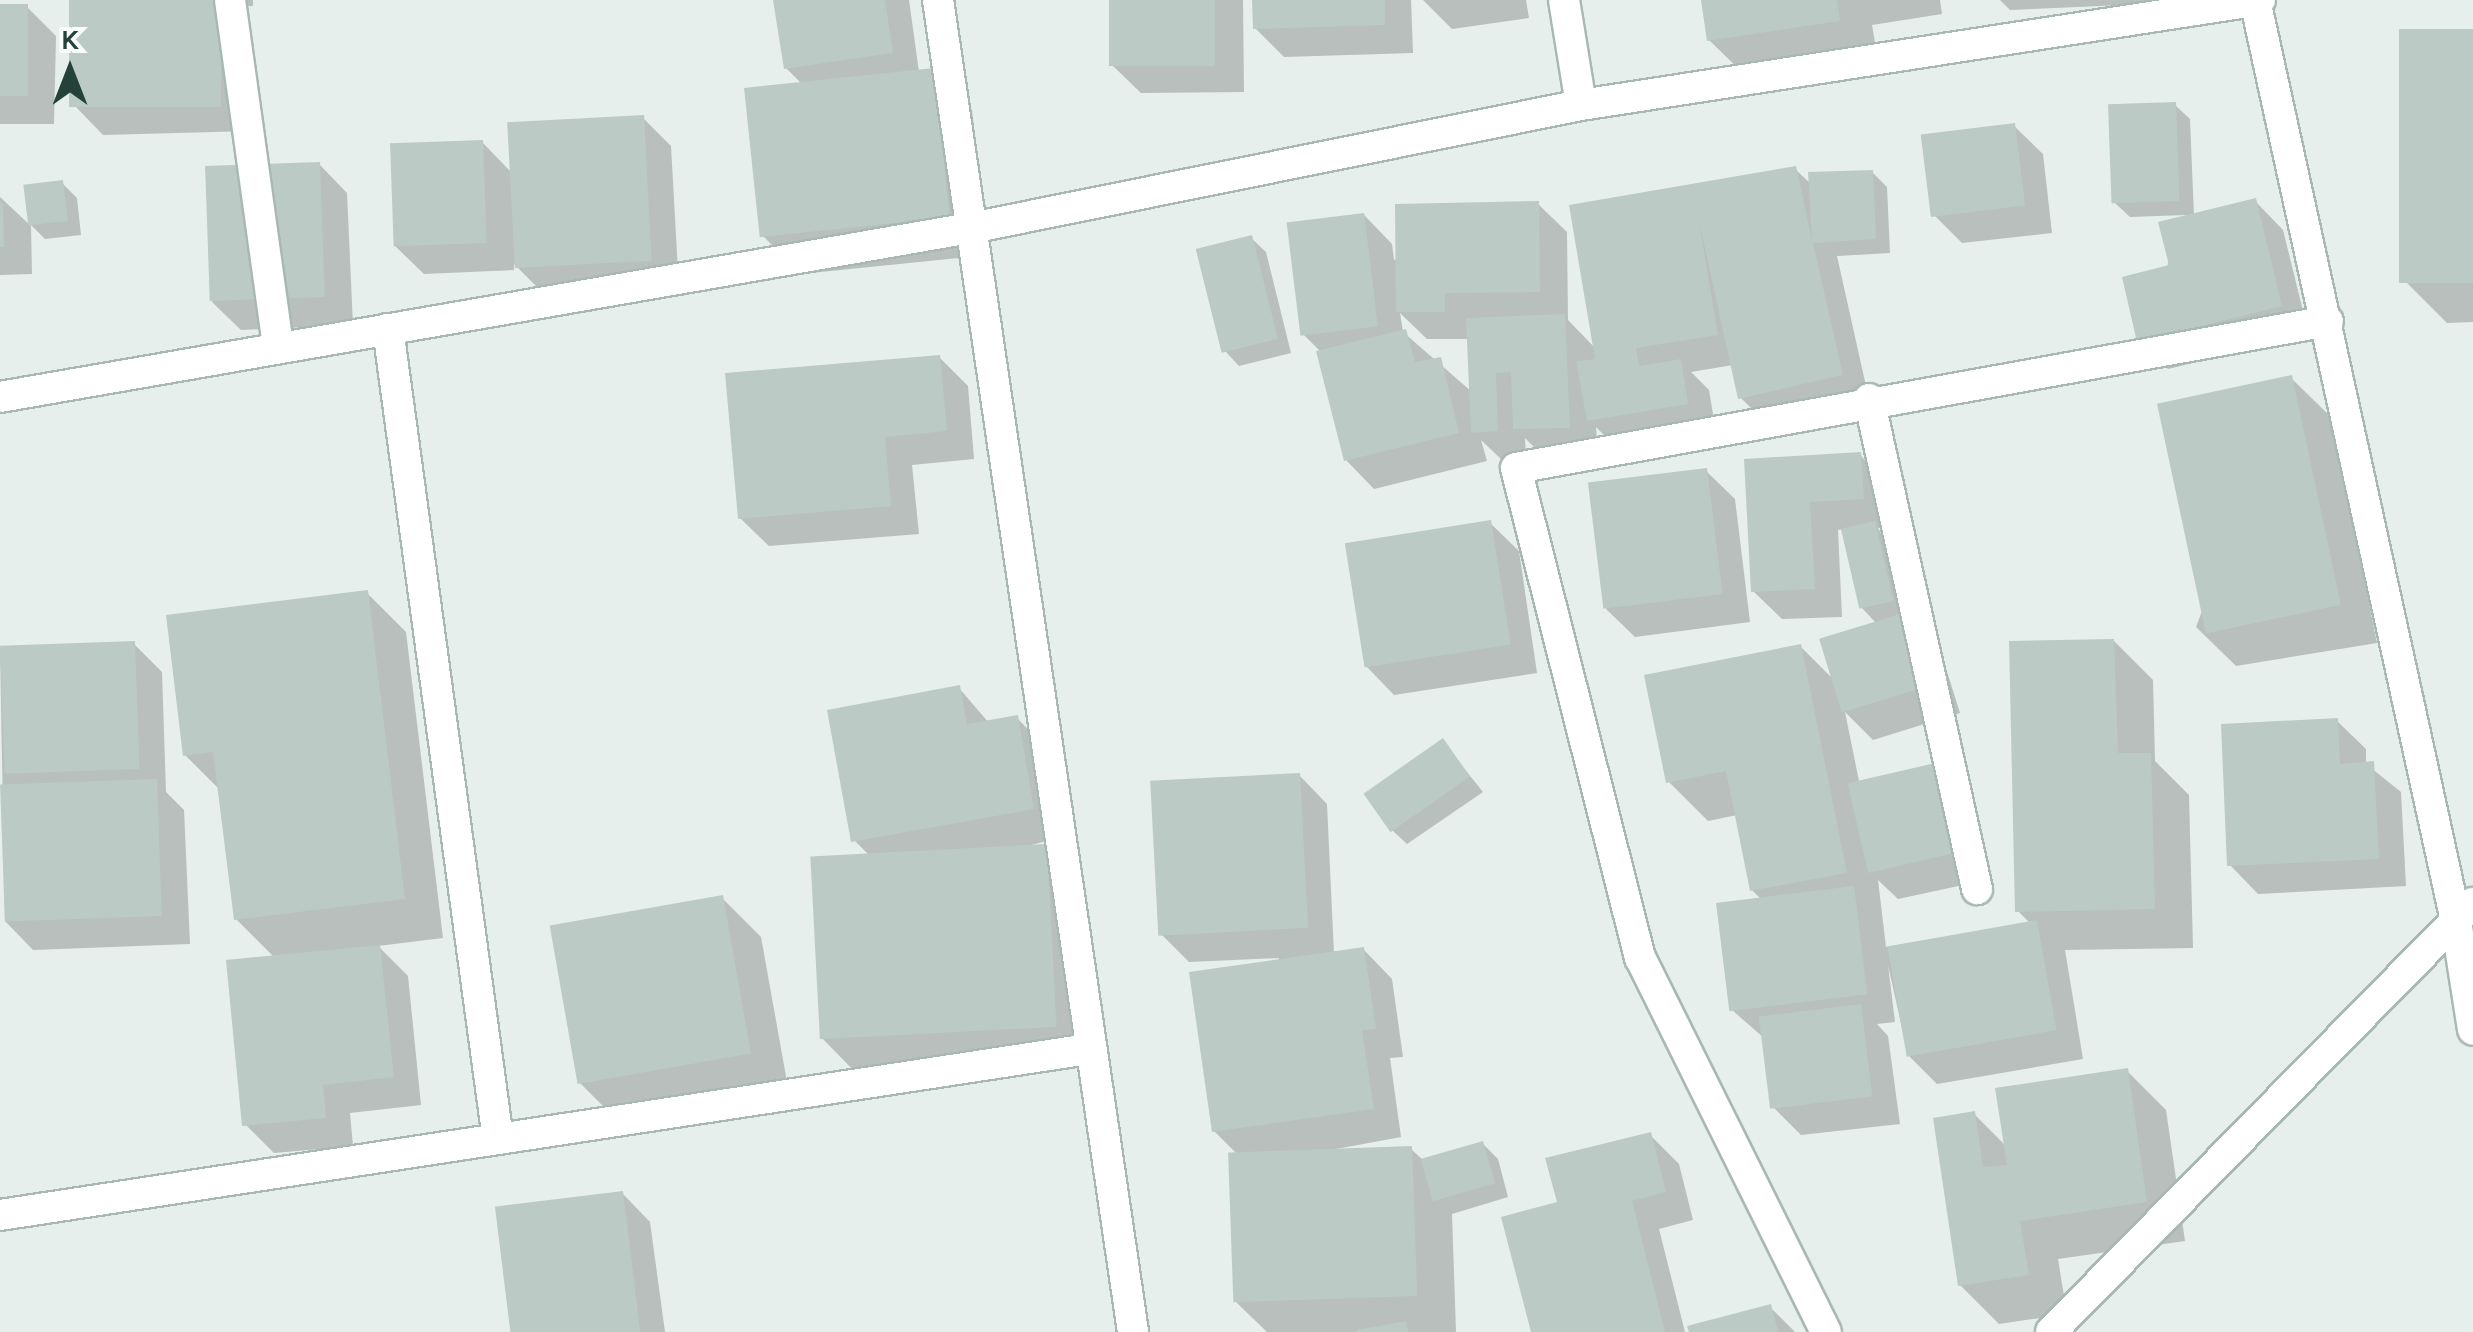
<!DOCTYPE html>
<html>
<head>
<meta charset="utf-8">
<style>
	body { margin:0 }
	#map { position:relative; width:2473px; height:1332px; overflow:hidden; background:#e6efeb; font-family:Karla,sans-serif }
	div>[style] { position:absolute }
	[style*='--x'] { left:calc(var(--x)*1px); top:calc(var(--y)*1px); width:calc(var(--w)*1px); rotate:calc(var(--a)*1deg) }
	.shadow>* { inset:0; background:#0003 }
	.building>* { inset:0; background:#bbcac4; transform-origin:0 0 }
	.roads { filter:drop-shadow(2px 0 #a8b8b2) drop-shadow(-2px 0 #a8b8b2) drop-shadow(0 2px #a8b8b2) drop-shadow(0 -2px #a8b8b2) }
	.minor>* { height:30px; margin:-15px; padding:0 15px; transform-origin:15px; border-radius:15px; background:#fff }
	.tertiary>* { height:30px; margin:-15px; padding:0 15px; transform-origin:15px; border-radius:15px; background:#fff }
	.secondary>* { height:30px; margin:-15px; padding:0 15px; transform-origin:15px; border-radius:15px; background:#fff }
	span { translate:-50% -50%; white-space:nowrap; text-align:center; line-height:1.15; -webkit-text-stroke:8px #f7fbf9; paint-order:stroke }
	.north { position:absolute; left:20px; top:20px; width:100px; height:100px; -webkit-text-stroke:8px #f7fbf9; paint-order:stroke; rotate:0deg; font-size:28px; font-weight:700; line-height:40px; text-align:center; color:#24423a }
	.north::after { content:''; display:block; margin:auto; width:35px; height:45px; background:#24423a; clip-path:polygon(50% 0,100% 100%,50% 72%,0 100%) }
</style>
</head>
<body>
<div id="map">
	<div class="shadow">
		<i style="clip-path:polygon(74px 0,253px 0,253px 6px,229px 7px,251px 131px,103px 135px,75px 106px)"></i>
		<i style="clip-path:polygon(776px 0,909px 0,919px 72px,933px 71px,972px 110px,988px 255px,801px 274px,762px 235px,802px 84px,786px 68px)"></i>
		<i style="clip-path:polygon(1112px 0,1243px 0,1244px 92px,1141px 93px,1112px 65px)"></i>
		<i style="clip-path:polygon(1254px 0,1411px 0,1413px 53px,1284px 57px,1255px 28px)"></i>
		<i style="clip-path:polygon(1526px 0,1529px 18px,1452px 29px,1423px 0)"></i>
		<i style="clip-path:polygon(1704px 0,1940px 0,1942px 14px,1872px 25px,1878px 60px,1749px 79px,1709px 40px)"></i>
		<i style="clip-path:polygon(2000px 0,2213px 0,2213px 1px,2010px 10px)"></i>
		<i style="clip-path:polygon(0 6px,27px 7px,56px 36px,54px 124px,0 124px)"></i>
		<i style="clip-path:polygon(2473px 31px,2473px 322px,2447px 323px,2407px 283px)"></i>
		<i style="clip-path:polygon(2175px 105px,2190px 119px,2194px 216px,2255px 201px,2283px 230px,2309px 335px,2168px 369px,2140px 340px,2186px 215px,2130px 217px,2115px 203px)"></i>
		<i style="clip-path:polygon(643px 118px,671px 146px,679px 289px,546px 296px,514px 264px,514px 270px,424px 274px,395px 246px,482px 142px,512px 173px)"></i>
		<i style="clip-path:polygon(2014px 126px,2043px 154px,2052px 233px,1962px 243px,1933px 214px)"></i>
		<i style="clip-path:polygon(319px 164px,347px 193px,353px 325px,241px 330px,212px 302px)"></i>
		<i style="clip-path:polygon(evenodd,1795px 169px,1812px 185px,1872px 172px,1887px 187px,1890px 253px,1837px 256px,1870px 404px,1769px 426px,1741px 398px,1733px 365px,1691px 372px,1709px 390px,1716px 432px,1618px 449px,1596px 427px,1598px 455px,1544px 457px,1525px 438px,1526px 459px,1502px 460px,1481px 440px,1487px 461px,1374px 489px,1346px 460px,1319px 350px,1303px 334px,1364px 215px,1392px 244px,1394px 260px,1538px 204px,1567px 232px,1568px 320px,1596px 349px,1572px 207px,1795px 169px,1400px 313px,1427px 339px,1469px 339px,1472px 392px,1403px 332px,1400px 313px)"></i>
		<i style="clip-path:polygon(62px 183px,77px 198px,81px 235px,45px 239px,31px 225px,32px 274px,0 275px,0 197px,31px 226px,26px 188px)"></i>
		<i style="clip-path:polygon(1251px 238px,1266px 252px,1291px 353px,1239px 366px,1225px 351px)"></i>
		<i style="clip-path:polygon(939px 357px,968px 386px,974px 459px,912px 465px,919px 534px,769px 546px,740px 518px)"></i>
		<i style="clip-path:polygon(2291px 378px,2331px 417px,2377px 643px,2236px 666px,2196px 627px)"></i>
		<i style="clip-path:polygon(1860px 455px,1888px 484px,1891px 527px,1878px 528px,1938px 643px,1960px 713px,1873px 740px,1845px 712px,1859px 781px,1943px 764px,1972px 792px,1991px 879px,1898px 899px,1878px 880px,1886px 947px,2030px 923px,2018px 911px,2114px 641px,2153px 680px,2155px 761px,2189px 795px,2193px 948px,2065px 950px,2083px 1059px,1937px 1084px,1908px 1055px,1888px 965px,1895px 1022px,1877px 1024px,1888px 1036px,1900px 1124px,1801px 1135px,1772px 1106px,1764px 1038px,1732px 1010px,1762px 900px,1752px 890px,1737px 815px,1708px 821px,1669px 782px,1800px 646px,1835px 681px,1877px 624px,1861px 607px,1843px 529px,1838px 530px,1842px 617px,1782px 619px,1753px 591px,1746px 461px)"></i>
		<i style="clip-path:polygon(1706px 471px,1735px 499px,1750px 622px,1635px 637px,1606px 609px)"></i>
		<i style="clip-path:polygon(1490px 523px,1519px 551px,1537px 673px,1394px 695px,1366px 666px)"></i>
		<i style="clip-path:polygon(367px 593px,406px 632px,443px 938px,378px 946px,408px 976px,421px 1105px,350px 1113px,353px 1146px,274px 1153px,245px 1124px,275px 958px,236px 919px,220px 790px,185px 755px)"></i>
		<i style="clip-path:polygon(134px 644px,162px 672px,166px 792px,184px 810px,190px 944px,33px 950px,5px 921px,0 649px)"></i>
		<i style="clip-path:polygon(959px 688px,989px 723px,1017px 718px,1045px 747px,1062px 837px,1020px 848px,1046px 847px,1085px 886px,1095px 1065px,861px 1078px,822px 1038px,870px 856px,854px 840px)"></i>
		<i style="clip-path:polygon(2337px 721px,2366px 749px,2366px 764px,2401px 792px,2406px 886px,2258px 894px,2230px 865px)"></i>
		<i style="clip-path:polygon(1442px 741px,1483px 792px,1407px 844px,1392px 830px)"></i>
		<i style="clip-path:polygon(1299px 775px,1327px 804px,1334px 954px,1364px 950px,1392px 979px,1403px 1057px,1390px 1058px,1401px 1137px,1320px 1152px,1411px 1149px,1424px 1161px,1483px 1144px,1498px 1159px,1508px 1197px,1452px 1214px,1456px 1332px,1267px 1332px,1236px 1302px,1238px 1155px,1214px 1131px,1279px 958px,1189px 962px,1160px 933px)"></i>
		<i style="clip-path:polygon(722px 898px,761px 937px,789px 1093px,619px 1122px,580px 1083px)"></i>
		<i style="clip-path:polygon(2127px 1071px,2166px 1110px,2185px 1241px,2058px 1259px,2067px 1314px,1999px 1324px,1960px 1285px,1974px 1114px,2007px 1147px)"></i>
		<i style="clip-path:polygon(1650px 1135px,1679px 1164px,1693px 1220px,1659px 1229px,1685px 1332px,1533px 1332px,1560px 1204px)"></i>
		<i style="clip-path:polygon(622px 1193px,650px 1222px,665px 1332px,513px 1332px)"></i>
		<i style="clip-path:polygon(1770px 1307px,1795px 1332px,1691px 1332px)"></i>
	</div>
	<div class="building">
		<i style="left:69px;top:0;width:152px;height:107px"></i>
		<i style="clip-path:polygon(773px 0,885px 0,893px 53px,784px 69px)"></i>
		<i style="left:1109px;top:0;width:106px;height:66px"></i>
		<i style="clip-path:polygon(1252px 0,1385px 0,1385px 25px,1253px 29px)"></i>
		<i style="clip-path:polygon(1701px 0,1837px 0,1840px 21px,1707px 41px)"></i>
		<i style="left:0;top:4px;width:28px;height:92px"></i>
		<i style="left:2473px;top:29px;width:254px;height:74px;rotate:90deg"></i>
		<i style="left:934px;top:68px;width:150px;height:191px;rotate:84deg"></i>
		<i style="left:2176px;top:102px;width:99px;height:68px;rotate:88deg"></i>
		<i style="left:644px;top:115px;width:146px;height:137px;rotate:87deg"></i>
		<i style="left:2015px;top:123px;width:83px;height:95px;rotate:83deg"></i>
		<i style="left:483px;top:140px;width:103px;height:93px;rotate:88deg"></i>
		<i style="left:320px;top:162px;width:135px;height:115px;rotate:88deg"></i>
		<i style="clip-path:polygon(1796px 166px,1812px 240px,1808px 172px,1873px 170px,1876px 239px,1813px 243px,1843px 375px,1738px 399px,1699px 221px,1718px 335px,1636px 348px,1639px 366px,1681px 359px,1688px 404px,1587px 421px,1576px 361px,1595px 359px,1569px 205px)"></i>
		<i style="left:63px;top:180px;width:41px;height:40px;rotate:83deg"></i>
		<i style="clip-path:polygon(2256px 198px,2282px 306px,2137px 342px,2122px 277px,2169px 265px,2158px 222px)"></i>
		<i style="clip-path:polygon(1539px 201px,1540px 292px,1445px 293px,1445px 312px,1396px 312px,1395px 204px)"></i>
		<i style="clip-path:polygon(0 203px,3px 203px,4px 247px,0 247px)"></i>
		<i style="left:1364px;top:213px;width:114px;height:78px;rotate:83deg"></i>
		<i style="left:1252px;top:235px;width:107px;height:58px;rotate:76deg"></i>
		<i style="clip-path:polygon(1565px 314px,1570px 428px,1513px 429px,1511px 372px,1496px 373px,1498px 431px,1471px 433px,1466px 318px)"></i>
		<i style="clip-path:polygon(1406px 329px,1415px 362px,1441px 357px,1459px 433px,1344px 461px,1316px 351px)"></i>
		<i style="clip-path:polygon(940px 355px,947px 431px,885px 437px,891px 506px,738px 519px,725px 373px)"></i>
		<i style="left:2292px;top:375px;width:235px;height:138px;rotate:78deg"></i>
		<i style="clip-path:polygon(1861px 452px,1864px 499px,1810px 502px,1815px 589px,1751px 592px,1744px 459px)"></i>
		<i style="left:1707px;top:468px;width:127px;height:120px;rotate:83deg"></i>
		<i style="left:1491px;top:520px;width:126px;height:148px;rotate:81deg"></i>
		<i style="left:1875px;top:521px;width:82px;height:35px;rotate:77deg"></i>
		<i style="clip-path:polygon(368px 590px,405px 899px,234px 920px,213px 752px,183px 756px,166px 615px)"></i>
		<i style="left:1910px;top:611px;width:77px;height:95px;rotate:73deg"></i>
		<i style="clip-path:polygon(2114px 639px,2118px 753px,2151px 753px,2155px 909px,2015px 912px,2009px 641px)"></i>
		<i style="left:135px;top:641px;width:128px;height:135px;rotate:88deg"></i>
		<i style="clip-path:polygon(1801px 644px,1847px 873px,1750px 891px,1726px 771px,1666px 783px,1644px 675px)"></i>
		<i style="clip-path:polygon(960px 685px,967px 724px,1018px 715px,1034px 809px,851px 842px,827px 710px)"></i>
		<i style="clip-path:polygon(2338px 718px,2340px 764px,2374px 761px,2379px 859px,2227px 866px,2221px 724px)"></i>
		<i style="left:1443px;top:738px;width:47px;height:97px;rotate:55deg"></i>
		<i style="left:1944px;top:761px;width:92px;height:99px;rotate:77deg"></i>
		<i style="left:1300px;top:773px;width:155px;height:150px;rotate:87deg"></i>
		<i style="left:157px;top:779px;width:137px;height:157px;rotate:88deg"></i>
		<i style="left:1047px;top:844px;width:183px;height:237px;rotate:87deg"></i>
		<i style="left:1854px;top:886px;width:109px;height:139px;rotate:83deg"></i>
		<i style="left:723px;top:895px;width:161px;height:176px;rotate:80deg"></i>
		<i style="left:2037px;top:920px;width:112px;height:152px;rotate:80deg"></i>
		<i style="clip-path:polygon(380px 945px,394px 1077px,323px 1085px,326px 1118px,242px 1126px,226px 960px)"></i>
		<i style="clip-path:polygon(1364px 947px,1376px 1029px,1362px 1030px,1374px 1109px,1212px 1132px,1189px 972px)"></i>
		<i style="left:1861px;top:1004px;width:93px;height:103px;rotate:83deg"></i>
		<i style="clip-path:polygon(2128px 1068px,2147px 1202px,2020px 1221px,2029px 1275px,1958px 1286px,1933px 1118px,1975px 1111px,1983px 1167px,2007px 1165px,1995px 1088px)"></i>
		<i style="clip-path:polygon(1651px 1132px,1666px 1192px,1632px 1201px,1665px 1332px,1531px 1332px,1501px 1217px,1557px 1202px,1545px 1158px)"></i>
		<i style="left:1483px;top:1141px;width:44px;height:65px;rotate:74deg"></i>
		<i style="left:1412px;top:1146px;width:150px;height:184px;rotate:88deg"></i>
		<i style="left:623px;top:1191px;width:142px;height:129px;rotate:83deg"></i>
		<i style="clip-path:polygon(1771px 1304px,1778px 1332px,1689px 1332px,1687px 1326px)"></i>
		<i style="clip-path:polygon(1406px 1321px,1408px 1332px,1357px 1332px,1356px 1330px)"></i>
	</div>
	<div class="roads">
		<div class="minor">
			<i style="--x:230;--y:0;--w:351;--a:82.1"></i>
			<i style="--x:938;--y:0;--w:1346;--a:81.67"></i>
			<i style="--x:1564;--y:0;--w:106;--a:80.8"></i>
			<i style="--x:388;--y:329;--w:817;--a:82.27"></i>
			<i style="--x:0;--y:397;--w:991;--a:-9.88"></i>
			<i style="--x:976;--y:227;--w:617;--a:-11.4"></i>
			<i style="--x:1581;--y:105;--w:687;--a:-8.79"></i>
			<i style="--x:1869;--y:399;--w:502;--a:77.57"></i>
			<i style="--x:0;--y:1215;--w:1102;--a:-8.67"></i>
			<i style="--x:1826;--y:1332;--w:418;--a:-116.4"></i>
			<i style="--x:1640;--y:958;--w:505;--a:-104.2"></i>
			<i style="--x:1516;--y:468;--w:825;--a:-10.26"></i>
		</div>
		<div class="tertiary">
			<i style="--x:2051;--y:1332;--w:602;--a:-45.47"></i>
		</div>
		<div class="secondary">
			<i style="--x:2255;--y:0;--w:943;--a:77.69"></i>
			<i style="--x:2456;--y:921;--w:110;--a:81.1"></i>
		</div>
	</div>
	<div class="north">K</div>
</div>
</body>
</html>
